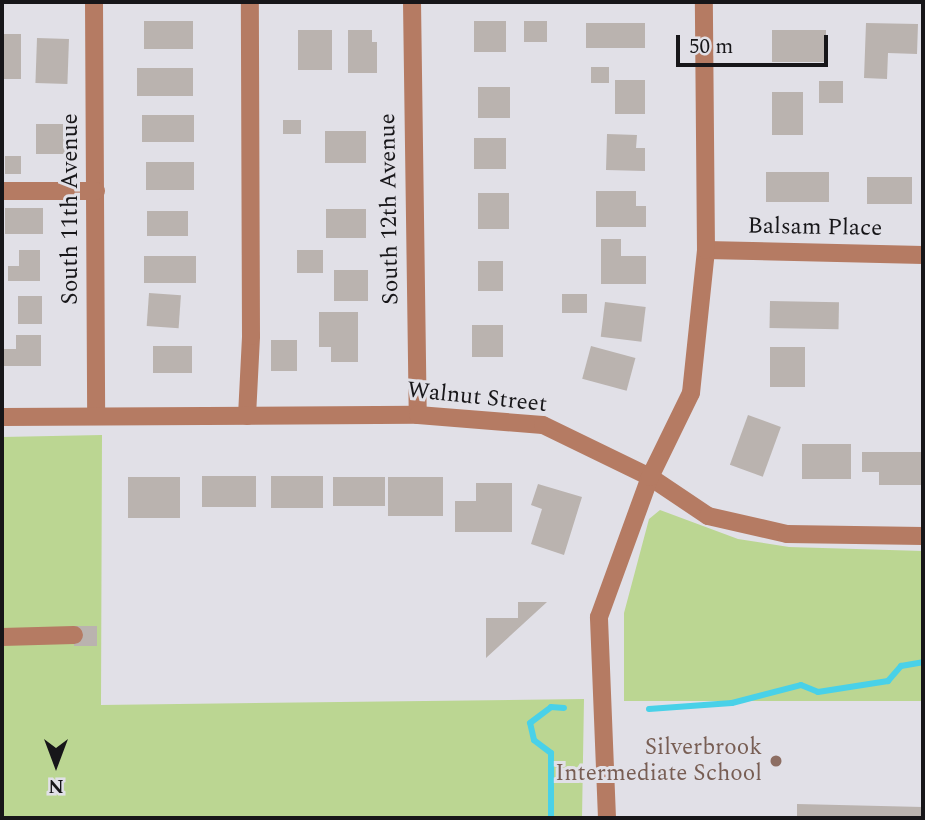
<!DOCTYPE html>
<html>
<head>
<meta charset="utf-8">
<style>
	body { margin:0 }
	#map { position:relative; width:925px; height:820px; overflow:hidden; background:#e1e0e7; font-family:Spectral,serif }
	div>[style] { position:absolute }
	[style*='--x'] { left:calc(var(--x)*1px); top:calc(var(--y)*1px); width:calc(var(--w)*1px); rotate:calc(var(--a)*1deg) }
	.green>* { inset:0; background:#bbd692 }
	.stream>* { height:6px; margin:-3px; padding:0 3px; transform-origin:3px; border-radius:3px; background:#49d1e8 }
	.building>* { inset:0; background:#bab3af; transform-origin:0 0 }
	.minor>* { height:18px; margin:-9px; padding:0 9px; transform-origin:9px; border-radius:9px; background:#b57b63 }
	.dots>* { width:19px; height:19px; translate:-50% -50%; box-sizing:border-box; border:4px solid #e1e0e7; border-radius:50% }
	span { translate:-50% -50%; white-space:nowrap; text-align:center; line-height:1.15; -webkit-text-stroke:6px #e1e0e7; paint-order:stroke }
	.street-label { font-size:23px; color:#171619 }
	.education-label { font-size:23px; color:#785e54 }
	.right { translate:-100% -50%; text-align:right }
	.frame { position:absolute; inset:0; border:4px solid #171619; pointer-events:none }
	.north { position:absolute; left:21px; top:729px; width:70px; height:70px; -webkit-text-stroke:5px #e1e0e7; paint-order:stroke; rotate:180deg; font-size:19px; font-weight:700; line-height:28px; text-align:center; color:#171619 }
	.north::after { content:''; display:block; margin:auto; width:24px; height:32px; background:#171619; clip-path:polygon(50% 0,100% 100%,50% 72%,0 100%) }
	.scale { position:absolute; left:676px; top:35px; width:152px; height:32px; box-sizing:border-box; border:4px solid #171619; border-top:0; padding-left:9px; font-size:21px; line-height:24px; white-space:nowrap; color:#171619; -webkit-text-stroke:5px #e1e0e7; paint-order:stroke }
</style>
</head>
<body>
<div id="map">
	<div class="green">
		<i style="clip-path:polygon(102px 435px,101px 705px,584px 699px,582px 818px,2px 818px,2px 437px)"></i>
		<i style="clip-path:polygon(660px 510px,738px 539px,789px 547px,923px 551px,923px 701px,624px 701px,624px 613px,649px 519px)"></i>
	</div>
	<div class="stream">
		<i style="--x:649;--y:709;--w:83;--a:-4.1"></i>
		<i style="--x:732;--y:703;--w:71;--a:-14.6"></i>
		<i style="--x:801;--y:685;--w:18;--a:22"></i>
		<i style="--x:818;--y:692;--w:71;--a:-8.9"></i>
		<i style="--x:888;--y:681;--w:20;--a:-49"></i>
		<i style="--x:901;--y:666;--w:22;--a:-10"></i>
		<i style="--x:551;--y:818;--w:65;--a:-90"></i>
		<i style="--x:551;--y:753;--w:21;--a:-143"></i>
		<i style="--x:534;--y:740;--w:17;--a:-103"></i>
		<i style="--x:530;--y:723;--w:26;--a:-37"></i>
		<i style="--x:551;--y:707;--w:13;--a:4"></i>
	</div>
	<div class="building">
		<i style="left:144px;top:21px;width:49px;height:28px"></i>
		<i style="left:474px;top:21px;width:32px;height:31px"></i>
		<i style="left:524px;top:21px;width:23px;height:21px"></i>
		<i style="left:586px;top:23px;width:59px;height:25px"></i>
		<i style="clip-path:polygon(866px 23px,918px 24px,917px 54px,888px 53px,887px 79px,864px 78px)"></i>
		<i style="left:298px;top:30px;width:34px;height:40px"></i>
		<i style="clip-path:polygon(348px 30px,372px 30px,372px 42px,377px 42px,377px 73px,348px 73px)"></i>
		<i style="left:772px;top:30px;width:54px;height:32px"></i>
		<i style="left:2px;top:34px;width:19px;height:45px"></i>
		<i style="left:37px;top:38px;width:32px;height:45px;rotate:2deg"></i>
		<i style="left:591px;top:67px;width:18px;height:16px"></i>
		<i style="left:137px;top:68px;width:56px;height:28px"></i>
		<i style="left:615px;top:80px;width:30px;height:34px"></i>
		<i style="left:819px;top:81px;width:24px;height:22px"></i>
		<i style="left:478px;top:87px;width:32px;height:31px"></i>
		<i style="left:772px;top:92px;width:31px;height:43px"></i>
		<i style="left:142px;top:115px;width:52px;height:27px"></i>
		<i style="left:283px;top:120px;width:18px;height:14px"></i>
		<i style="left:36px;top:124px;width:30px;height:30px"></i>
		<i style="left:325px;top:131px;width:41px;height:32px"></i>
		<i style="clip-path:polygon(607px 134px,637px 135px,636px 148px,645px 148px,645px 171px,606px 170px)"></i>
		<i style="left:474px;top:138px;width:32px;height:31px"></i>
		<i style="left:5px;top:156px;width:16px;height:18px"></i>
		<i style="left:146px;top:162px;width:48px;height:28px"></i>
		<i style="left:766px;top:172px;width:63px;height:30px"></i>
		<i style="left:867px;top:177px;width:45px;height:27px"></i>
		<i style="clip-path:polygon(596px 191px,636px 191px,636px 206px,646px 206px,646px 227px,596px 227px)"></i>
		<i style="left:478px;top:193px;width:31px;height:36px"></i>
		<i style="left:5px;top:208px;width:38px;height:26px"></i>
		<i style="left:326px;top:209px;width:40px;height:29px"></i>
		<i style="left:147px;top:211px;width:41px;height:25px"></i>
		<i style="clip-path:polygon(601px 239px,621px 239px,621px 256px,646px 256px,646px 284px,601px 284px)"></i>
		<i style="clip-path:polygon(19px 250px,40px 250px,40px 281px,8px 281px,8px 266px,19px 266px)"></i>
		<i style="left:297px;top:250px;width:26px;height:23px"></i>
		<i style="left:144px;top:256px;width:52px;height:27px"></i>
		<i style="left:478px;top:261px;width:25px;height:30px"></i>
		<i style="left:334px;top:270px;width:34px;height:31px"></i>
		<i style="left:149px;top:293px;width:32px;height:33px;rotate:4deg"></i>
		<i style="left:562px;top:294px;width:25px;height:19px"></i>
		<i style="left:18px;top:296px;width:24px;height:28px"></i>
		<i style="left:770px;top:301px;width:69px;height:27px;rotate:1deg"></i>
		<i style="left:605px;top:302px;width:41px;height:35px;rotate:7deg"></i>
		<i style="clip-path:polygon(319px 312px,358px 312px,358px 362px,331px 362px,331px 347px,319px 347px)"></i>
		<i style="left:472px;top:325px;width:31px;height:32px"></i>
		<i style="clip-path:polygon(16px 335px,41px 335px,41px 366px,2px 366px,2px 349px,16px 349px)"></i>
		<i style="left:271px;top:340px;width:26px;height:31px"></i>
		<i style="left:153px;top:346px;width:39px;height:27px"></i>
		<i style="left:591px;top:346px;width:46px;height:34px;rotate:15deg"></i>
		<i style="left:770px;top:347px;width:35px;height:40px"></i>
		<i style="left:748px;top:415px;width:35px;height:53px;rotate:20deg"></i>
		<i style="left:802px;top:444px;width:49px;height:35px"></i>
		<i style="clip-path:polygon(862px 452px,923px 452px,923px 485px,879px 485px,879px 472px,862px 472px)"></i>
		<i style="left:256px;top:476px;width:31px;height:54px;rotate:90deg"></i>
		<i style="left:271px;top:476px;width:52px;height:32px"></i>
		<i style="left:128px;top:477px;width:52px;height:41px"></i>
		<i style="left:333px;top:477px;width:52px;height:29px"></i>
		<i style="left:388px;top:477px;width:55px;height:39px"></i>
		<i style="clip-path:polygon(476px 483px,512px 483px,512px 532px,455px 532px,455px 501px,476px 501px)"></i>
		<i style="clip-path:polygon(538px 484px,582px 497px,564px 555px,531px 544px,542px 509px,531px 505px)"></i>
		<i style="clip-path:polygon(518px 602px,547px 602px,486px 658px,486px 618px,518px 618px)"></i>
		<i style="left:74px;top:626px;width:23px;height:20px"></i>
		<i style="clip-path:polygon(797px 804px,923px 807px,923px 818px,797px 818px)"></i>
	</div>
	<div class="minor">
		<i style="--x:94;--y:2;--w:413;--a:89.7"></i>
		<i style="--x:412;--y:2;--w:413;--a:89.2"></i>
		<i style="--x:2;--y:191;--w:94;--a:0"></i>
		<i style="--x:706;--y:250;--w:217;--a:1.3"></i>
		<i style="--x:247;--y:416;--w:80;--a:-87.1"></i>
		<i style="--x:251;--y:336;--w:334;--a:-90.2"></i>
		<i style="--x:2;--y:417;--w:416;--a:-0.3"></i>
		<i style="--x:418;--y:415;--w:125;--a:4.6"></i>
		<i style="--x:543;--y:425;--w:119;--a:25.9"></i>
		<i style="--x:650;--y:477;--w:70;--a:33.9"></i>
		<i style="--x:708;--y:516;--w:81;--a:12.8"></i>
		<i style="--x:787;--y:534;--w:136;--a:0.8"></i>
		<i style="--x:2;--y:637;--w:72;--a:-1.6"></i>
		<i style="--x:607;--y:818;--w:201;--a:-92.3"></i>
		<i style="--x:599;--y:617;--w:149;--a:-70"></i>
		<i style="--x:650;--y:477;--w:93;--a:-64"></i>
		<i style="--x:691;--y:393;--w:144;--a:-84"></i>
		<i style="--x:706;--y:250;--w:248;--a:-90.5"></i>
	</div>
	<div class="dots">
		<i style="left:776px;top:761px;background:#8d6e63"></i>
	</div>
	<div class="street-label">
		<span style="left:71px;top:209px;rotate:-90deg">South 11th Avenue</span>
		<span style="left:390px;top:209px;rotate:-91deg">South 12th Avenue</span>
		<span style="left:815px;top:228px;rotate:1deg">Balsam Place</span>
		<span style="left:477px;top:398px;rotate:6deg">Walnut Street</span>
	</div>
	<div class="education-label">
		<span class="right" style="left:762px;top:761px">Silverbrook<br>Intermediate School</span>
	</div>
	<div class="frame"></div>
	<div class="north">N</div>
	<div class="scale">50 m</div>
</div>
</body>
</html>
